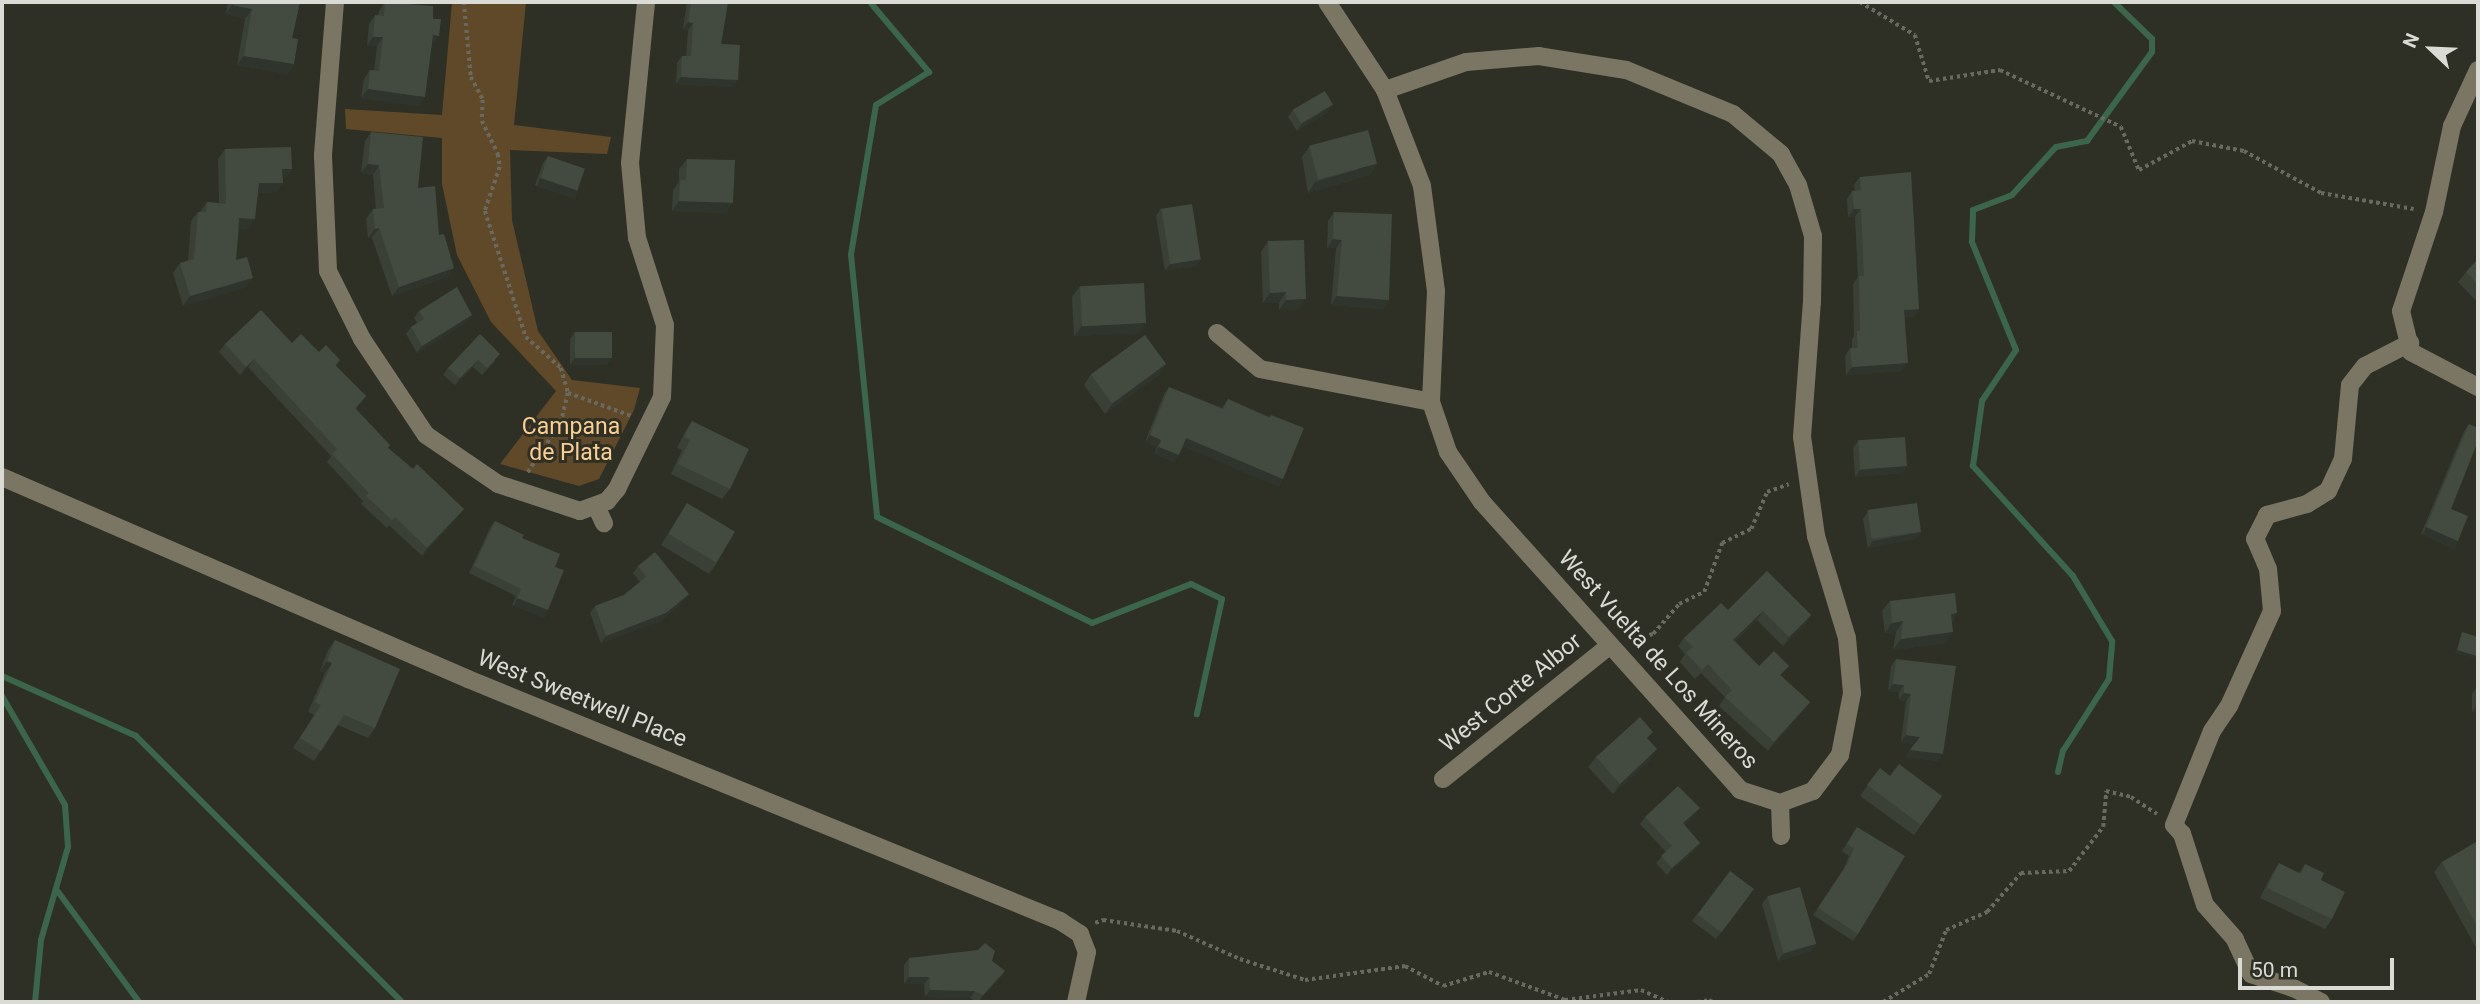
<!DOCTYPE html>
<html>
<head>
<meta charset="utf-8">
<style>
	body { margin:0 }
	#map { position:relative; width:2480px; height:1004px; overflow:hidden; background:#2e3025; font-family:Roboto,sans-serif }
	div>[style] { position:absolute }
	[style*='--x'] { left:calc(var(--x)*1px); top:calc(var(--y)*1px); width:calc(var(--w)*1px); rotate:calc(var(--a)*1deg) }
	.green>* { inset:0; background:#604928 }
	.stream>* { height:6px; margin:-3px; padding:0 3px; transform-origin:3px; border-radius:3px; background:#3b664c }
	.path>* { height:3.5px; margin-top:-1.75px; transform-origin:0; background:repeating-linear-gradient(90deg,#686a61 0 3.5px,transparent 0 7px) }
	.minor>* { height:18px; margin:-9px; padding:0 9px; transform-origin:9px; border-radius:9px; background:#7b7663 }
	.wall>* { inset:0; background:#3a4036 }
	.shaded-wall>* { inset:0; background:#2f342c; transform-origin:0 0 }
	.building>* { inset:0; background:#434a3f; transform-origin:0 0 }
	span { translate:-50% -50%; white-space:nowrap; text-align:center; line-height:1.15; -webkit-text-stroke:6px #2e3025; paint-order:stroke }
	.park-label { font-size:23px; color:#fcce90 }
	.street-label { font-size:23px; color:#d9dbd4 }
	.frame { position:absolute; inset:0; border:4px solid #d9dbd4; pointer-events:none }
	.north { position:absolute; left:2396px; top:14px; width:70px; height:70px; -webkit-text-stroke:5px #2e3025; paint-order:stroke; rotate:293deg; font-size:19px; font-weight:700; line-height:28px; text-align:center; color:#d9dbd4 }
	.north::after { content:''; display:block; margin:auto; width:24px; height:32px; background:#d9dbd4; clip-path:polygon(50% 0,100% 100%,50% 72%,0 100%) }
	.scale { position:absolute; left:2238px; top:958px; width:156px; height:32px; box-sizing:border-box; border:4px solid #d9dbd4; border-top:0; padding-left:9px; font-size:21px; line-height:24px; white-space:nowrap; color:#d9dbd4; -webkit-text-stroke:5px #2e3025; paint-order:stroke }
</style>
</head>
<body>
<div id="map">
	<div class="green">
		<i style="clip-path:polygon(452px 2px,526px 2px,514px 125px,611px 137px,607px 154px,510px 150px,512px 220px,538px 331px,572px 380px,640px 388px,634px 410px,599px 479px,579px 486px,500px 464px,556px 391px,491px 322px,457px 255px,442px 184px,442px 138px,346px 129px,345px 109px,442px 115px)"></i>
	</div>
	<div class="stream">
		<i style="--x:870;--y:2;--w:92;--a:49.9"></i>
		<i style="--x:929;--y:72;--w:62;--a:148.1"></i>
		<i style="--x:876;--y:105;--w:152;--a:99.5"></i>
		<i style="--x:851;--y:255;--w:263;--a:84.3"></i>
		<i style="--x:877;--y:517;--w:240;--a:26.2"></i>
		<i style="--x:1092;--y:623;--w:106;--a:-21.5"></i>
		<i style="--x:1191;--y:584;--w:34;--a:26"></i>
		<i style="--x:1222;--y:599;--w:118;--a:102.3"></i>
		<i style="--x:2;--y:676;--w:147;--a:24.1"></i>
		<i style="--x:136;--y:736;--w:376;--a:45"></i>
		<i style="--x:2;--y:696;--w:126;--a:60"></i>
		<i style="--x:65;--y:805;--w:42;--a:85.9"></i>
		<i style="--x:68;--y:847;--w:97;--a:106.2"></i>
		<i style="--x:41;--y:940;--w:62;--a:95.5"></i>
		<i style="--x:2058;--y:772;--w:22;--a:-77"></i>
		<i style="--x:2063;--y:751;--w:85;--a:-57.4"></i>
		<i style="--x:2109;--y:679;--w:38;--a:-85"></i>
		<i style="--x:2112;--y:641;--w:76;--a:-121"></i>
		<i style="--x:2073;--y:576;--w:149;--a:-132.3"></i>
		<i style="--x:1973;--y:466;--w:66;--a:-82.1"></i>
		<i style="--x:1982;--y:401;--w:61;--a:-56.3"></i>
		<i style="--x:2016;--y:350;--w:117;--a:-112.2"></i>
		<i style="--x:1972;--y:242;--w:32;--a:-88"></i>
		<i style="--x:1973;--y:210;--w:42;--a:-21"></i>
		<i style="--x:2012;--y:195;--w:65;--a:-47.5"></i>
		<i style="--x:2056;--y:147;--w:32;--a:-11"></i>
		<i style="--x:2087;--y:141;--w:110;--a:-53.9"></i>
		<i style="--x:2152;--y:52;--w:13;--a:-90"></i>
		<i style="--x:2152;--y:39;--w:53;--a:-135.8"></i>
		<i style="--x:56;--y:889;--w:140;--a:53.7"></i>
	</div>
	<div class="path">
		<i style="--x:464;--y:2;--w:75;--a:84.7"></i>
		<i style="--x:471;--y:77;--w:26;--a:62"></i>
		<i style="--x:483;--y:100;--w:21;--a:93"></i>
		<i style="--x:482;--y:121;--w:37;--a:64"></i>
		<i style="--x:498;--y:154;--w:13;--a:81"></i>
		<i style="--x:500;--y:167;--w:46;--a:108.8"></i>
		<i style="--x:485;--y:211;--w:133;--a:72"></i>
		<i style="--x:526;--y:337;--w:47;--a:41.5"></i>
		<i style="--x:561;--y:368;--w:26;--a:74"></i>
		<i style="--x:568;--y:393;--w:31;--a:103"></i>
		<i style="--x:561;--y:423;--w:61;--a:123.7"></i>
		<i style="--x:1860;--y:2;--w:64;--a:31"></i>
		<i style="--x:1915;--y:35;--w:48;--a:73.1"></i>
		<i style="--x:1929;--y:81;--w:72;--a:-8.8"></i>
		<i style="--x:2000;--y:70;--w:134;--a:25.2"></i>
		<i style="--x:2121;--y:127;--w:47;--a:67.3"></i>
		<i style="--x:2139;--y:170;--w:60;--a:-28.7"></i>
		<i style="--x:2192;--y:141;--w:53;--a:10.9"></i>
		<i style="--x:2244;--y:151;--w:88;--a:28.6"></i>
		<i style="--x:2321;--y:193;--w:94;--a:9.8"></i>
		<i style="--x:568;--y:393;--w:68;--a:19.8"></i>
		<i style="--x:1629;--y:640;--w:25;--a:-14"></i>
		<i style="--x:1653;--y:634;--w:40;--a:-49"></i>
		<i style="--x:1679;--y:604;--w:28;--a:-26"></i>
		<i style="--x:1704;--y:592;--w:52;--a:-69.8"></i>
		<i style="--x:1722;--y:543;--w:32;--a:-26"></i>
		<i style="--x:1751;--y:529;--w:40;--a:-66.6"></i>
		<i style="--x:1767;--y:492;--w:23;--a:-20"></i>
		<i style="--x:1095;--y:923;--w:9;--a:-21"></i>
		<i style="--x:1103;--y:920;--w:75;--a:8.5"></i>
		<i style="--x:1177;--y:931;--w:69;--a:24"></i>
		<i style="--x:1240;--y:959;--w:68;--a:17.9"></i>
		<i style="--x:1305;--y:980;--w:101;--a:-8"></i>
		<i style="--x:1405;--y:966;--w:43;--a:27.8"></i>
		<i style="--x:1443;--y:986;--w:48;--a:-16.9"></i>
		<i style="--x:1489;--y:972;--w:81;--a:20.2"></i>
		<i style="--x:1565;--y:1000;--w:77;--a:-7.5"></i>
		<i style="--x:1641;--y:990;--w:30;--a:24"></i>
		<i style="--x:1697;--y:1002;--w:12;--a:-9"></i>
		<i style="--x:1709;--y:1000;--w:4;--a:27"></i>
		<i style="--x:1883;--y:1002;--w:54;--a:-31.3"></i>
		<i style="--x:1929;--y:974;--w:47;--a:-68.9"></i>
		<i style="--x:1946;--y:930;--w:45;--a:-23.7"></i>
		<i style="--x:1987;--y:912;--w:52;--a:-48.9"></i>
		<i style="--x:2021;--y:873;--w:48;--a:-2.4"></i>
		<i style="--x:2069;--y:871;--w:56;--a:-52.3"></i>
		<i style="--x:2103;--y:827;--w:36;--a:-85"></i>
		<i style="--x:2106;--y:791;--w:26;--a:13"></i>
		<i style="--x:2131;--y:797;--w:31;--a:33"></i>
	</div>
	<div class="minor">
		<i style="--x:335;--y:2;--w:154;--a:94.5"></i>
		<i style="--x:323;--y:156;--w:115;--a:87.5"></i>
		<i style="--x:328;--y:271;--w:76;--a:63.4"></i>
		<i style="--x:362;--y:339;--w:115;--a:56.3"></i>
		<i style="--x:426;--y:435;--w:87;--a:34.2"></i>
		<i style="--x:498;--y:484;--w:86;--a:18.2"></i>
		<i style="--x:580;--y:511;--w:29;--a:-20"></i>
		<i style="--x:607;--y:501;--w:16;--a:-50"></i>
		<i style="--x:617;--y:489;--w:102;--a:-63.9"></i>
		<i style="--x:662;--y:397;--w:72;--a:-87.6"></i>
		<i style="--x:665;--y:325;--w:91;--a:-107.8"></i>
		<i style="--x:637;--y:238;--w:75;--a:-95.3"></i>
		<i style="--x:630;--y:163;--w:162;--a:-84.3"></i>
		<i style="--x:1327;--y:2;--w:105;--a:56.6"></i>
		<i style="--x:1385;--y:90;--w:103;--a:68.9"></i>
		<i style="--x:1422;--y:186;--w:106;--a:82.4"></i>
		<i style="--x:1436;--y:291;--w:111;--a:92.6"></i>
		<i style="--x:1431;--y:402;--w:53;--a:71.2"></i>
		<i style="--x:1448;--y:452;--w:60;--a:55.8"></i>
		<i style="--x:1482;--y:502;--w:387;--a:48.1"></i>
		<i style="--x:1740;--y:790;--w:42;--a:18"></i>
		<i style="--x:1780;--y:803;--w:35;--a:-20"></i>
		<i style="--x:1813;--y:791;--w:45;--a:-53.1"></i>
		<i style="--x:1840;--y:755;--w:63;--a:-79"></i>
		<i style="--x:1852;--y:693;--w:55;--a:-95.2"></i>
		<i style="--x:1847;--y:638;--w:107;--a:-106.9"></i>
		<i style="--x:1816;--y:536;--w:100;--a:-98"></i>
		<i style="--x:1802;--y:437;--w:135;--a:-85.8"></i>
		<i style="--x:1812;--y:302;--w:66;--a:-89.1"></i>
		<i style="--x:1813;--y:236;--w:53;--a:-106.4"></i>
		<i style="--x:1798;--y:185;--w:35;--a:-119"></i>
		<i style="--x:1781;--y:154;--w:62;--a:-140.2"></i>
		<i style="--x:1733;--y:114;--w:116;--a:-157.6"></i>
		<i style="--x:1626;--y:70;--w:88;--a:-170.9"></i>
		<i style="--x:1539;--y:56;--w:73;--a:175.3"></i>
		<i style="--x:1466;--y:62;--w:86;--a:160.9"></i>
		<i style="--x:2478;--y:70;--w:62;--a:114.9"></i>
		<i style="--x:2452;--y:126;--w:88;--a:101.8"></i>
		<i style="--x:2434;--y:212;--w:104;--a:108.4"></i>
		<i style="--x:2401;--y:311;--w:42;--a:76.3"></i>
		<i style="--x:2411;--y:352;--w:76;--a:27.6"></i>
		<i style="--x:1217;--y:333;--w:56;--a:39.9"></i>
		<i style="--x:1260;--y:369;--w:174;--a:10.9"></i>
		<i style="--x:2;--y:477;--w:508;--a:23.44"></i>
		<i style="--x:468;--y:679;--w:640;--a:22.23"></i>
		<i style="--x:1060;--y:921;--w:24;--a:33"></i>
		<i style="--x:1080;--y:934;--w:19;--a:69"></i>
		<i style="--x:1087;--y:952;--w:51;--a:102.4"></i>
		<i style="--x:596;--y:506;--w:19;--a:65"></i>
		<i style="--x:1443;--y:779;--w:214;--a:-38.7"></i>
		<i style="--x:1780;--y:803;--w:33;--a:88"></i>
		<i style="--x:2321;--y:1002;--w:31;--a:-153"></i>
		<i style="--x:2293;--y:988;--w:44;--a:-161.6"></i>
		<i style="--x:2251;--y:974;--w:38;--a:-115"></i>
		<i style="--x:2235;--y:939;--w:45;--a:-131.4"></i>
		<i style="--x:2205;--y:905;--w:75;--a:-107.9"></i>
		<i style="--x:2182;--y:834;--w:12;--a:-132"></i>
		<i style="--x:2174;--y:825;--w:101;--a:-68"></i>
		<i style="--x:2212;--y:731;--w:30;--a:-56"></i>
		<i style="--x:2229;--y:706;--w:104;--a:-65.6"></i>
		<i style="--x:2272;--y:611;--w:42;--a:-95.4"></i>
		<i style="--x:2268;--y:569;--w:33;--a:-113"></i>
		<i style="--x:2255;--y:539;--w:27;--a:-63"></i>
		<i style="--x:2267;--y:515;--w:41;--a:-15.4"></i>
		<i style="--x:2307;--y:504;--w:25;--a:-32"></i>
		<i style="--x:2328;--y:491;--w:35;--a:-65"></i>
		<i style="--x:2343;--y:459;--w:74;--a:-84.6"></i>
		<i style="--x:2350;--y:385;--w:24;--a:-52"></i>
		<i style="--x:2365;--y:366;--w:51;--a:-27.1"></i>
	</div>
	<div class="wall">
		<i style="clip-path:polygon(228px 2px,300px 2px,292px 38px,294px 64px,288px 74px,237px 65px,245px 19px,226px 14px)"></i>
		<i style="clip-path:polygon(385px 2px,433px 19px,433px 44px,432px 44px,419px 106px,361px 98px,364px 79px,370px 70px,374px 71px,377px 46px,367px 46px,369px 24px,375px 15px,378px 15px,379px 11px)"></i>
		<i style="clip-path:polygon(687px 2px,728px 2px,721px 44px,733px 87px,676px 84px,677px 63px,682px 56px,686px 56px,688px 30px,683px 29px)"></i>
		<i style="clip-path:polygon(1293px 110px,1328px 112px,1297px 131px,1288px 117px)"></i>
		<i style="clip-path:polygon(371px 132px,418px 188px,454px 268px,447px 277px,392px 296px,372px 238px,368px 238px,366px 219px,373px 209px,376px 209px,373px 175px,361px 173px,365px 141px)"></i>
		<i style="clip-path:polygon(1309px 147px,1370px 175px,1308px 193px,1302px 157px)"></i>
		<i style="clip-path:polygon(225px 149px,292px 169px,285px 178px,283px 178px,283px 183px,276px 192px,258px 193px,248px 229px,239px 228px,236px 260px,246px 287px,183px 306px,173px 273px,180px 263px,188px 261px,191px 221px,198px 212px,200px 212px,207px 202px,219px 203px,218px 159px)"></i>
		<i style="clip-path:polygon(548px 156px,578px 191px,573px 198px,535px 185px,543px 163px)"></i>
		<i style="clip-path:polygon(687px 159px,726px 213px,672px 211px,673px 190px,679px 182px,679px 169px)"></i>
		<i style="clip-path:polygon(1860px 177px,1919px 309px,1914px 317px,1905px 317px,1902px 371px,1846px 375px,1845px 356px,1850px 348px,1852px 348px,1852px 339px,1854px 336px,1853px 284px,1858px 277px,1855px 217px,1848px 217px,1847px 199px,1852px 191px,1855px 191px,1854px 185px)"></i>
		<i style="clip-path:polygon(1161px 208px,1201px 259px,1196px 266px,1165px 271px,1156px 216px)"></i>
		<i style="clip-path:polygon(1334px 212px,1389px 300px,1383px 309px,1331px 305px,1336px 248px,1327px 248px,1328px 221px)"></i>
		<i style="clip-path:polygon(1268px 241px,1299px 309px,1279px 310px,1279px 303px,1263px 303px,1261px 252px)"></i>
		<i style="clip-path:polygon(2478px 259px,2478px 303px,2458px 282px,2466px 272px)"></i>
		<i style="clip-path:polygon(1080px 286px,1139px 333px,1074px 336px,1072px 297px)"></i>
		<i style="clip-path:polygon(419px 311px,467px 322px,417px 353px,406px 334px,411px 327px,417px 323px,414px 318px)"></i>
		<i style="clip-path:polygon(575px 332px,607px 365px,570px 365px,570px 339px)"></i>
		<i style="clip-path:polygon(480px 334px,495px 361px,482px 375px,473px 367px,455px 385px,443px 375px,448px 368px)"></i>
		<i style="clip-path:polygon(292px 343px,340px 360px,336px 366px,366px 396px,356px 409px,388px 448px,413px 469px,464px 509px,458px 517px,422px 556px,389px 525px,387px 528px,361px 504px,363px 501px,327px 462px,331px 456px,248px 367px,240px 375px,219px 352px,225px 344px)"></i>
		<i style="clip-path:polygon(1091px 374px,1159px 375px,1105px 414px,1084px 385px)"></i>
		<i style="clip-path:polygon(1169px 387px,1222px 408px,1228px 399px,1269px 417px,1271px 415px,1283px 479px,1278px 486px,1183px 446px,1174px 462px,1154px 454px,1157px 447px,1145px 442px,1164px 394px)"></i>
		<i style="clip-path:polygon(692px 421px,730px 489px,722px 499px,671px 474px,682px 450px,677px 448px,685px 432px)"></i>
		<i style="clip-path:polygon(2469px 424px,2451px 509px,2458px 541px,2453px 548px,2421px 534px,2464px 431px)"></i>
		<i style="clip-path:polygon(1858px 441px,1907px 466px,1902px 473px,1855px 477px,1853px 448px)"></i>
		<i style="clip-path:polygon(687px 503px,717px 563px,709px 574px,661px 545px)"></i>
		<i style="clip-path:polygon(1868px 512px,1921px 532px,1916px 539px,1868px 548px,1863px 519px)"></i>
		<i style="clip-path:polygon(495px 521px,522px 538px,555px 567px,543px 617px,512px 605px,516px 596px,469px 573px,490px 528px)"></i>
		<i style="clip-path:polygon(638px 566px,684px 601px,661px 621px,601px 643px,590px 613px,595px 606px,624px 595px,640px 582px,633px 573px)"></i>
		<i style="clip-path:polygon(1767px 571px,1811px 615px,1805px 624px,1783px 646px,1757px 620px,1735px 641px,1759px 666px,1781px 676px,1810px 702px,1803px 711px,1768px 751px,1719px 706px,1725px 697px,1701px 673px,1695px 679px,1680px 662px,1685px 654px,1678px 646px,1684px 638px,1728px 610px)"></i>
		<i style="clip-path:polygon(1890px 601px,1957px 613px,1952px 622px,1946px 643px,1893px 650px,1896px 632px,1885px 633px,1882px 611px)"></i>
		<i style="clip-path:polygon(335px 640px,375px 728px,368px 738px,338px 725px,314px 761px,293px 748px,314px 715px,308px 712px,325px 673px,320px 671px,328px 650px)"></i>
		<i style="clip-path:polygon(1896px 659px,1938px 761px,1905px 757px,1914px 744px,1901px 742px,1906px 701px,1899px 700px,1899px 692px,1888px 691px,1891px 666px)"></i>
		<i style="clip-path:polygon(2478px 686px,2478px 712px,2472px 712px,2472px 694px)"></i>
		<i style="clip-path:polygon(1648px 739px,1650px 760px,1613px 794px,1588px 767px,1596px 757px)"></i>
		<i style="clip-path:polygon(1880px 768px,1890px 776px,1942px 796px,1914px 835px,1860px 796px)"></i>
		<i style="clip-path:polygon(1695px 815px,1684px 825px,1700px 843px,1695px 850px,1667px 875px,1656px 863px,1666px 852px,1640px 824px,1645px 817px)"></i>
		<i style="clip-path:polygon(1857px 827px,1858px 934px,1853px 941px,1813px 915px,1843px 870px,1849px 856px,1842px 851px)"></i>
		<i style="clip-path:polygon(2478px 841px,2478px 951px,2434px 872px,2442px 862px)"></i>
		<i style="clip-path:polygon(2279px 863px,2299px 873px,2305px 864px,2321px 880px,2332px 919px,2325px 929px,2260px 898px,2272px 874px)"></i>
		<i style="clip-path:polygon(1749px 896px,1716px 939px,1692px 921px,1697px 914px)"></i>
		<i style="clip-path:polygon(1767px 897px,1816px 944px,1811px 951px,1778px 961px,1762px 904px)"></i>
		<i style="clip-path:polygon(909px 958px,992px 961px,1005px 971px,1000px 978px,978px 1002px,970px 998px,925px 997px,924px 984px,904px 984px,904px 965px)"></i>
	</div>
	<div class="shaded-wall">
		<i style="clip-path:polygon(232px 5px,252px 9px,245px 19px,226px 14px)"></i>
		<i style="clip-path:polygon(688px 22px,693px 23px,688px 30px,683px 29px)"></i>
		<i style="clip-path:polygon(433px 35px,439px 36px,433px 44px,427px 44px)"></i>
		<i style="clip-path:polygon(373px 37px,383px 37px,377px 46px,367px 46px)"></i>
		<i style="clip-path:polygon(244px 56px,294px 64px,288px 74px,237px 65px)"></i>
		<i style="clip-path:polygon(681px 77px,738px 80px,733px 87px,676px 84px)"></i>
		<i style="clip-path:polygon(368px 89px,425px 97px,419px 106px,361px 98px)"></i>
		<i style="clip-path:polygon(1333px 105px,1328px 112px,1297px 131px,1302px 124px)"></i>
		<i style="clip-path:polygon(368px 164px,379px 165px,373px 175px,361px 173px)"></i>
		<i style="clip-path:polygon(1377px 164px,1370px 175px,1308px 193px,1315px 182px)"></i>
		<i style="clip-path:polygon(282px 169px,292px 169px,285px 178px,276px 179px)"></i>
		<i style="left:540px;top:178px;width:40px;height:9px;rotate:19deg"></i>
		<i style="clip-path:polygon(259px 183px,283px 183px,276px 192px,252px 193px)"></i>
		<i style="clip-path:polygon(679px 201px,733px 203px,726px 213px,672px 211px)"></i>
		<i style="clip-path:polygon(1854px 209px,1861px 209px,1855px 217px,1848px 217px)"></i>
		<i style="clip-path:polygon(239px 218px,255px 219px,248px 229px,233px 227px)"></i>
		<i style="clip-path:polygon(379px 228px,372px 238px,368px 238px,375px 229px)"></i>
		<i style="clip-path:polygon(1333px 239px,1342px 240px,1336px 248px,1327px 248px)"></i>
		<i style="clip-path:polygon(1201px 259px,1196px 266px,1165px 271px,1170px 264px)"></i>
		<i style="clip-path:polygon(454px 268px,447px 277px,392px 296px,399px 287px)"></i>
		<i style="clip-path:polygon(253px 278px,246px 287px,183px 306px,190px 296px)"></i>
		<i style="clip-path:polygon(1286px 292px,1279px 303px,1263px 303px,1270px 293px)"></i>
		<i style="clip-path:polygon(1337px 296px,1389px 300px,1383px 309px,1331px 305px)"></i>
		<i style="clip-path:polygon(1306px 299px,1299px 309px,1279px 310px,1286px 300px)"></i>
		<i style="clip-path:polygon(1919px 309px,1914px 317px,1899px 318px,1904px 310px)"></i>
		<i style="clip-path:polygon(472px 315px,467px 322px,417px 353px,422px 346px)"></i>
		<i style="clip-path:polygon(1146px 323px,1139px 333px,1074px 336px,1082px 326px)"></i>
		<i style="clip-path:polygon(575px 358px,612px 358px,607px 365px,570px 365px)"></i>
		<i style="clip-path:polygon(254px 359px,248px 367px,240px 375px,246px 367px)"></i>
		<i style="clip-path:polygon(478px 360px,473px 367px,455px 385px,460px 378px)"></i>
		<i style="clip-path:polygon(1908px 363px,1902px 371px,1846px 375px,1852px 367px)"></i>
		<i style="clip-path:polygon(1166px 364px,1159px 375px,1105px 414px,1113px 403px)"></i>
		<i style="clip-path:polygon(1150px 435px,1161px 440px,1157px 447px,1145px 442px)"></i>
		<i style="left:1186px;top:438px;width:105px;height:9px;rotate:23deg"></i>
		<i style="clip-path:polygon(1159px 447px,1179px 455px,1174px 462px,1154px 454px)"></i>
		<i style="clip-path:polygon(1907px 466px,1902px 473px,1855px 477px,1860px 470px)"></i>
		<i style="clip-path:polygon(464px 509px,458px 517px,422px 556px,427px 548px)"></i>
		<i style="left:2426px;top:527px;width:35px;height:9px;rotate:24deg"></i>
		<i style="clip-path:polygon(1921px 532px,1916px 539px,1868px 548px,1873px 541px)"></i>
		<i style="clip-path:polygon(689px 594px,684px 601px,661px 621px,601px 643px,606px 636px)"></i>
		<i style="left:517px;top:598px;width:33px;height:9px;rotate:21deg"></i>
		<i style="clip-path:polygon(1763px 611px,1757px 620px,1727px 648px,1733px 640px)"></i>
		<i style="clip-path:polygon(1957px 613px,1950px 624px,1951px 614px)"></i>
		<i style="clip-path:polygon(1811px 615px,1805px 624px,1783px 646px,1789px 637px)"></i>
		<i style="clip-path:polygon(1903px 621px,1896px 632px,1885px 633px,1892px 623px)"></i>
		<i style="clip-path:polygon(1953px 632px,1946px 643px,1893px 650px,1901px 639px)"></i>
		<i style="clip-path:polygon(2457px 650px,2477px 656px,2475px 659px,2454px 653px)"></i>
		<i style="clip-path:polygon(327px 661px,332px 663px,325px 673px,320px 671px)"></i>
		<i style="clip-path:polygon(1893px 684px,1904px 685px,1899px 692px,1888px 691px)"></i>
		<i style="clip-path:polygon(1904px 693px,1911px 694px,1906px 701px,1899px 700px)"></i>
		<i style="clip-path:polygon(1810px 702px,1803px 711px,1768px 751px,1774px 742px)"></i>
		<i style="clip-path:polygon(2478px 703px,2478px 712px,2472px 712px)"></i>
		<i style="clip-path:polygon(1906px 735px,1920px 737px,1915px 744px,1901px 742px)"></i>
		<i style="clip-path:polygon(1657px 749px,1650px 760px,1613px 794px,1620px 784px)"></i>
		<i style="clip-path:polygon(1910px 750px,1943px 754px,1938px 761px,1905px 757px)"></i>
		<i style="clip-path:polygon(1700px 808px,1695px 815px,1678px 830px,1683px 823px)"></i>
		<i style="clip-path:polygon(1700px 843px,1695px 850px,1667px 875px,1672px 868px)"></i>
		<i style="clip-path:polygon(1816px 944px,1811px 951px,1778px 961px,1783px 954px)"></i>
		<i style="clip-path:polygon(1005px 971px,1000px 978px,978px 1002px,983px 995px)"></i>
		<i style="clip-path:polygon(909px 977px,929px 977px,924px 984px,904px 984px)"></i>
		<i style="clip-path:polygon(930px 990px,975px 991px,970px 998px,925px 997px)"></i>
	</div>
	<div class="building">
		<i style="clip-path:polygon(233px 2px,300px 2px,292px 38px,298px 39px,294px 64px,244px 56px,252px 9px,232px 5px)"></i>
		<i style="clip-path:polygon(385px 2px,433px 6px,433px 19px,441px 19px,439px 36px,433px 35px,425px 97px,368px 89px,370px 70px,379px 71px,383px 37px,373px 37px,375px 15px,384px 16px)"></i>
		<i style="clip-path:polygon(691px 2px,728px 2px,721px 44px,740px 45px,738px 80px,681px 77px,682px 56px,691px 56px,693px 23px,688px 22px)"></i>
		<i style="left:1325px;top:91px;width:16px;height:37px;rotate:60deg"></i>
		<i style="left:1368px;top:130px;width:35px;height:61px;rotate:75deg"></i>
		<i style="clip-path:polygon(371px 132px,423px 137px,418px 188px,435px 186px,439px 235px,444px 234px,454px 268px,399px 287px,379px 228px,375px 229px,373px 209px,384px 208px,379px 165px,368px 164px)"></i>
		<i style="clip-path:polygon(291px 147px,292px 169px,282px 169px,283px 183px,259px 183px,255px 219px,239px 218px,236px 260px,247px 257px,253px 278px,190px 296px,180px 263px,194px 259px,198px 212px,206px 212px,207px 202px,226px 204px,225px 149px)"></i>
		<i style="left:548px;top:156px;width:39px;height:23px;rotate:19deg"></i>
		<i style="clip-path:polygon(687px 159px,735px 160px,733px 203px,679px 201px,680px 180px,686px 180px)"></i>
		<i style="clip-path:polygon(1911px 172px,1919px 309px,1904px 310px,1908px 363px,1852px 367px,1850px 348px,1858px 348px,1857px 331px,1860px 331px,1859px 276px,1864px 276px,1861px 209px,1854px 209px,1852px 191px,1861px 190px,1860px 177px)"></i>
		<i style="left:1192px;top:204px;width:56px;height:31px;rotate:81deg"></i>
		<i style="clip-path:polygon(1334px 212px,1392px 214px,1389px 300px,1337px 296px,1342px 240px,1333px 239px)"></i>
		<i style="clip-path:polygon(1304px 240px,1306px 299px,1286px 300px,1286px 292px,1270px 293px,1268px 241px)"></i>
		<i style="clip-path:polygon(2478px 259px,2478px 285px,2466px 272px)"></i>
		<i style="left:1144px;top:283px;width:40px;height:64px;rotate:87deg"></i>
		<i style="clip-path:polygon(457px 287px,472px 315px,422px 346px,411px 327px,424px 319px,419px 311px)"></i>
		<i style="clip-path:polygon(261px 310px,292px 343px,301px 334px,319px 352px,326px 345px,340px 360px,335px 365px,366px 396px,355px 408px,390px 445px,388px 448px,413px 469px,417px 464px,464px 509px,427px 548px,395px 517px,392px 520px,366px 496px,369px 493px,332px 454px,337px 449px,254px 359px,246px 367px,225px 344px)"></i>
		<i style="left:575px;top:332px;width:37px;height:26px"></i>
		<i style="clip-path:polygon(480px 334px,500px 354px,487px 368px,478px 360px,460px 378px,448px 368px)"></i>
		<i style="left:1145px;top:335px;width:36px;height:67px;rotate:54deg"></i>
		<i style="clip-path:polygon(1169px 387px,1223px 409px,1228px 399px,1270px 418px,1271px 415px,1304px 428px,1283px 479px,1186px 438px,1179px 455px,1159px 447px,1161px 440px,1150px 435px)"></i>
		<i style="clip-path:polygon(692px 421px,749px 449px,730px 489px,678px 464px,690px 440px,684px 437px)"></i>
		<i style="clip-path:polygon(2469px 424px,2478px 428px,2478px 441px,2451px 509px,2468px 516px,2458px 541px,2426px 527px)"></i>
		<i style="left:1905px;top:437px;width:29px;height:47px;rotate:86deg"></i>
		<i style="left:687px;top:503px;width:56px;height:36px;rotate:31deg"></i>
		<i style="left:1917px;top:503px;width:29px;height:50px;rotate:82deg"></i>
		<i style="clip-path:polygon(495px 521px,524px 535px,522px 538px,560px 554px,555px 567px,564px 570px,548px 610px,517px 598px,521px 589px,474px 566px)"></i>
		<i style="clip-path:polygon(655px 552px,689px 594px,666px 613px,606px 636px,595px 606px,624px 595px,646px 577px,638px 566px)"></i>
		<i style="clip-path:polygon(1767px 571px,1811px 615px,1789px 637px,1763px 611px,1733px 640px,1759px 666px,1774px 651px,1789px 666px,1780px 675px,1810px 702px,1774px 742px,1725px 697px,1732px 690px,1708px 664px,1702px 670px,1686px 653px,1693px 647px,1684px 638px,1721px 603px,1728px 610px)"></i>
		<i style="clip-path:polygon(1955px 593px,1957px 613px,1951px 614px,1953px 632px,1901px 639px,1903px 621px,1892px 623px,1890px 601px)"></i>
		<i style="clip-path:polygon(2462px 632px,2478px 637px,2477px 656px,2457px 650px)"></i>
		<i style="clip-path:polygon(335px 640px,400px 669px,375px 728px,344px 715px,321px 751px,300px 738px,321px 705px,315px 702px,332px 663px,327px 661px)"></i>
		<i style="clip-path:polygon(1896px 659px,1956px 666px,1943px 754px,1910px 750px,1920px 737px,1906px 735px,1911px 694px,1904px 693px,1904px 685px,1893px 684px)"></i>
		<i style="clip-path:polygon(1640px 717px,1653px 732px,1647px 738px,1657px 749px,1620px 784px,1596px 757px)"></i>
		<i style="clip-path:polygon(1899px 764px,1942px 796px,1921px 825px,1867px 785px,1880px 768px,1890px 776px)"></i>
		<i style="clip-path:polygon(1678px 786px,1700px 808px,1683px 823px,1700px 843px,1672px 868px,1661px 856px,1672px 846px,1645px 817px)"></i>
		<i style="clip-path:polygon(1857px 827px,1905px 856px,1858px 934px,1818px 908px,1848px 863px,1854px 848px,1847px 844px)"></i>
		<i style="clip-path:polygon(2478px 841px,2478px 928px,2442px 862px)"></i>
		<i style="clip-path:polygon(2279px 863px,2301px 874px,2305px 864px,2324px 873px,2321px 880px,2345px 892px,2332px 919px,2267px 888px)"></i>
		<i style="left:1730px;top:871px;width:30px;height:54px;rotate:37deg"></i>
		<i style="left:1800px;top:887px;width:59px;height:34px;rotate:74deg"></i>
		<i style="clip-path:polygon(985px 943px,995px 951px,992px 961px,1005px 971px,983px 995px,975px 991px,930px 990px,929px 977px,909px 977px,909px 958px,978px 950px)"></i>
	</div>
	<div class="park-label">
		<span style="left:571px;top:440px">Campana<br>de Plata</span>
	</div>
	<div class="street-label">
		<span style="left:1658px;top:660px;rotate:48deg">West Vuelta de Los Mineros</span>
		<span style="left:1511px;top:693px;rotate:-39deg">West Corte Albor</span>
		<span style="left:582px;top:699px;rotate:22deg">West Sweetwell Place</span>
	</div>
	<div class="frame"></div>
	<div class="north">N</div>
	<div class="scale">50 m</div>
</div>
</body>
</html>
